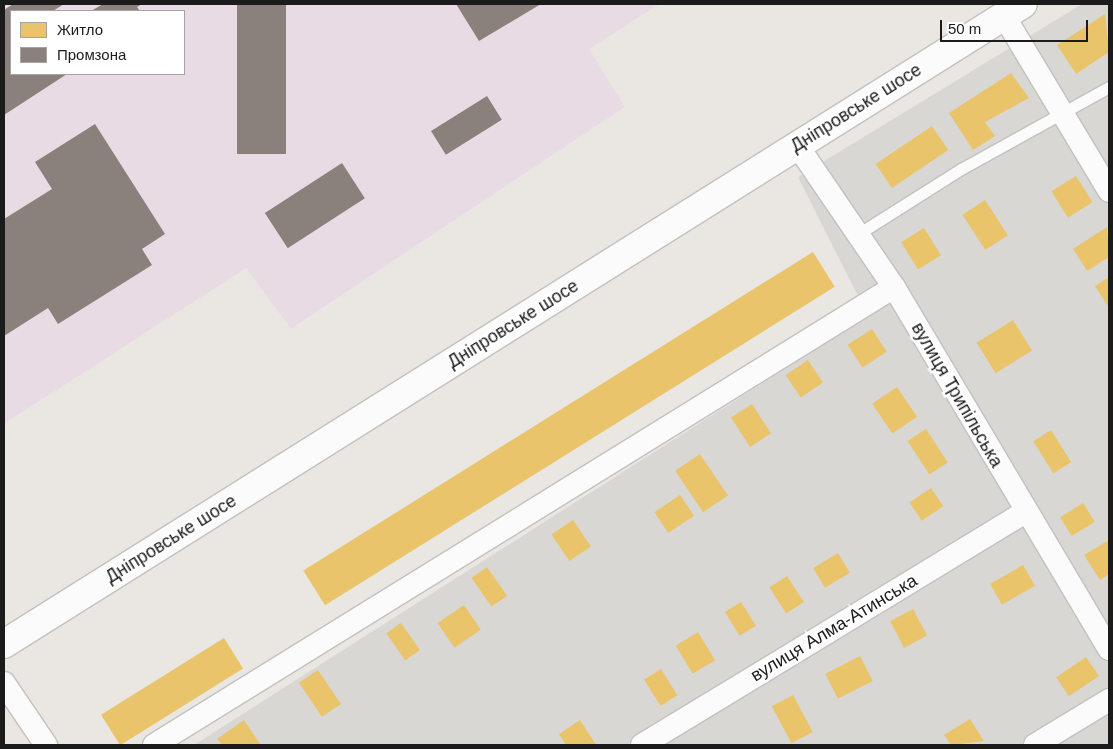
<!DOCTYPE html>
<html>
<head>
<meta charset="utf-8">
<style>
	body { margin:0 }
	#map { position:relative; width:1113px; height:749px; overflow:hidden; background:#eae7e2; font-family:Helvetica,sans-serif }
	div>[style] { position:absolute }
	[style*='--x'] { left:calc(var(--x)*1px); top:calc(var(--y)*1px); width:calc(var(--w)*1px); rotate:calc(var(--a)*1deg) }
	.residential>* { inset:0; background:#d9d7d4 }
	.industrial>* { inset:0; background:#e9dbe4 }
	.homes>* { inset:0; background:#e9c46a; transform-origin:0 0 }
	.industry>* { inset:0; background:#8a817c; transform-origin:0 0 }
	.roads { filter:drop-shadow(1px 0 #c2c1bf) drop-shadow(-1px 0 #c2c1bf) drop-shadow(0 1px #c2c1bf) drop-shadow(0 -1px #c2c1bf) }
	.service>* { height:11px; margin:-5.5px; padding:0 5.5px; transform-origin:5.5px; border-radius:5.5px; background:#fcfbfb }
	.minor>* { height:22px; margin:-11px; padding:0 11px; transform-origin:11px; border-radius:11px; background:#fcfbfb }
	.tertiary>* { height:28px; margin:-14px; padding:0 14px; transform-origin:14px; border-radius:14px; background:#fcfbfb }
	span { translate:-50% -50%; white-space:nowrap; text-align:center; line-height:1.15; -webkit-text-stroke:5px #fff; paint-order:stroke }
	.street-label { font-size:18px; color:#1b1b1b }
	.frame { position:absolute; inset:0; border:5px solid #1b1b1b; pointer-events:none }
	.legend { position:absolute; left:10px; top:10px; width:175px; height:65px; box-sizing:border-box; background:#fff; border:1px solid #a4a4a4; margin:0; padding:6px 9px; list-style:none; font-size:15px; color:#1b1b1b }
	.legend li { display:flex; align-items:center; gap:10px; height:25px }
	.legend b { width:25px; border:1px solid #a4a4a4 }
	.scale { position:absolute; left:940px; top:20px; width:148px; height:22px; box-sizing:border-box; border:2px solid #1b1b1b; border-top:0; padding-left:6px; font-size:15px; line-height:18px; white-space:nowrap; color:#1b1b1b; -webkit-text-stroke:4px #fff; paint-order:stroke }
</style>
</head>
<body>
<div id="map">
	<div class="residential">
		<i style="clip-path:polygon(1082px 4px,1109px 4px,1109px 745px,194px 745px,868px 316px,798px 177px)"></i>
	</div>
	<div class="industrial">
		<i style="clip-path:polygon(evenodd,4px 4px,660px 4px,589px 49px,625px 107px,291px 329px,246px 268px,4px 424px,4px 4px,11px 11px,184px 11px,184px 74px,11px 74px,11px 11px)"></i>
	</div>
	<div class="homes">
		<i style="clip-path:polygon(1105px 14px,1109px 52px,1076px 74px,1057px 45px)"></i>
		<i style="clip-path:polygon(1011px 73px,1029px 98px,985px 122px,995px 136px,973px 150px,949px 113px)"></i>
		<i style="left:932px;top:126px;width:29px;height:68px;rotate:56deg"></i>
		<i style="left:1076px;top:176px;width:31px;height:29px;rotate:58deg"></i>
		<i style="left:985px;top:200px;width:42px;height:27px;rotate:57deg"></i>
		<i style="clip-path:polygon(1107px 227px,1109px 257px,1087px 271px,1073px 249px)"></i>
		<i style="left:924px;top:228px;width:32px;height:27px;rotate:58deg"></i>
		<i style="left:813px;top:252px;width:41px;height:601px;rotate:58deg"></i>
		<i style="clip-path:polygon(1109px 277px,1109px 308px,1095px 286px)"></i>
		<i style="left:1013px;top:320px;width:36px;height:43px;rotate:58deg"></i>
		<i style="left:872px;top:329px;width:27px;height:29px;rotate:57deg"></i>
		<i style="left:808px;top:360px;width:27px;height:27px;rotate:56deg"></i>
		<i style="left:897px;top:387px;width:36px;height:30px;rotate:56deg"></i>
		<i style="left:752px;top:404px;width:35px;height:25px;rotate:57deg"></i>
		<i style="left:926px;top:429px;width:40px;height:22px;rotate:57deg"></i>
		<i style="left:1051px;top:430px;width:38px;height:21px;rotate:58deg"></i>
		<i style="left:700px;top:454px;width:50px;height:30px;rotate:56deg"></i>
		<i style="left:931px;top:488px;width:22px;height:26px;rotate:56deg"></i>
		<i style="left:680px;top:495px;width:25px;height:31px;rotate:56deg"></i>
		<i style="left:1083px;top:503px;width:22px;height:27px;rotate:58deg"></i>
		<i style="left:573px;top:520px;width:32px;height:26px;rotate:56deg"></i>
		<i style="clip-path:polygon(1109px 540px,1109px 574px,1100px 580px,1084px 555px)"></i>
		<i style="left:838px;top:553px;width:23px;height:29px;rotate:59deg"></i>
		<i style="left:1023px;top:565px;width:24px;height:38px;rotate:60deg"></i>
		<i style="left:487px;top:567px;width:35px;height:19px;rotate:55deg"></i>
		<i style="left:787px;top:576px;width:31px;height:21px;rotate:57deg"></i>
		<i style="left:741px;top:602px;width:28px;height:19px;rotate:58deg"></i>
		<i style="left:464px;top:605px;width:30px;height:32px;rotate:56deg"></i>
		<i style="left:913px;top:609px;width:30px;height:26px;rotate:62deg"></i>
		<i style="left:401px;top:623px;width:33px;height:18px;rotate:55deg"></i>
		<i style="left:698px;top:632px;width:33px;height:26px;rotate:59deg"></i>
		<i style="left:224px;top:638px;width:36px;height:145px;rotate:58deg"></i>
		<i style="left:860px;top:656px;width:28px;height:39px;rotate:63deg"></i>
		<i style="left:1086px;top:657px;width:23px;height:36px;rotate:56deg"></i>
		<i style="left:661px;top:669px;width:31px;height:20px;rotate:58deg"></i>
		<i style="left:318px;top:670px;width:41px;height:23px;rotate:56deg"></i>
		<i style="left:793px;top:695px;width:42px;height:24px;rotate:62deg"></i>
		<i style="clip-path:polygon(970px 719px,984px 741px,951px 745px,944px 735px)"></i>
		<i style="clip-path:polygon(244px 720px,261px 745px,222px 745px,217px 739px)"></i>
		<i style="clip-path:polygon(580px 720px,596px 745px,566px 745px,559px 734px)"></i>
	</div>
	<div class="industry">
		<i style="clip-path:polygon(13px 4px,64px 4px,53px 11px,11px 11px,11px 74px,67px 74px,4px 115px,4px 10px)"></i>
		<i style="clip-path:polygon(103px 4px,142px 4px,137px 7px,140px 11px,91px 11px)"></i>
		<i style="left:237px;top:4px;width:49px;height:150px"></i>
		<i style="clip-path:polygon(456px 4px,541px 4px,479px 41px)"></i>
		<i style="left:487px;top:96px;width:28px;height:66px;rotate:58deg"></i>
		<i style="clip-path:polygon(95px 124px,165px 234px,142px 249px,152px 265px,58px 324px,48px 308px,4px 336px,4px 219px,52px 189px,35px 162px)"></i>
		<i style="left:342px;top:163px;width:42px;height:92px;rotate:57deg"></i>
	</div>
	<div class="roads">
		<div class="service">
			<i style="--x:858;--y:234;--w:122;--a:-32.3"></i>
			<i style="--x:961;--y:169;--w:169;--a:-29"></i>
		</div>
		<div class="minor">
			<i style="--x:1004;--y:16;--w:204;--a:59"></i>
			<i style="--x:797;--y:145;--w:172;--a:55.7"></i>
			<i style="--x:894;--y:287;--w:421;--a:59.3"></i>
			<i style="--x:4;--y:683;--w:75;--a:55.9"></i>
			<i style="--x:154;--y:745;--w:870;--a:-31.75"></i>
			<i style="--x:642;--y:745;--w:448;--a:-31.3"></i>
			<i style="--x:1035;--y:745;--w:87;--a:-31.3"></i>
		</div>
		<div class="tertiary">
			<i style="--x:4;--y:644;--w:1203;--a:-32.13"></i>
		</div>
	</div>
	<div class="street-label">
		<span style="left:856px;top:108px;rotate:-32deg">Дніпровське шосе</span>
		<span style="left:513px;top:324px;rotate:-32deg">Дніпровське шосе</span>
		<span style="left:957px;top:395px;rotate:60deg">вулиця Трипільська</span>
		<span style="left:171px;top:539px;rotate:-32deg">Дніпровське шосе</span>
		<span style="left:834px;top:628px;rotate:-31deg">вулиця Алма-Атинська</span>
	</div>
	<div class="frame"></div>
	<ul class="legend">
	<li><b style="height:14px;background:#e9c46a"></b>Житло</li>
	<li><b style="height:14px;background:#8a817c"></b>Промзона</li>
	</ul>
	<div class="scale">50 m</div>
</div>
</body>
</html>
